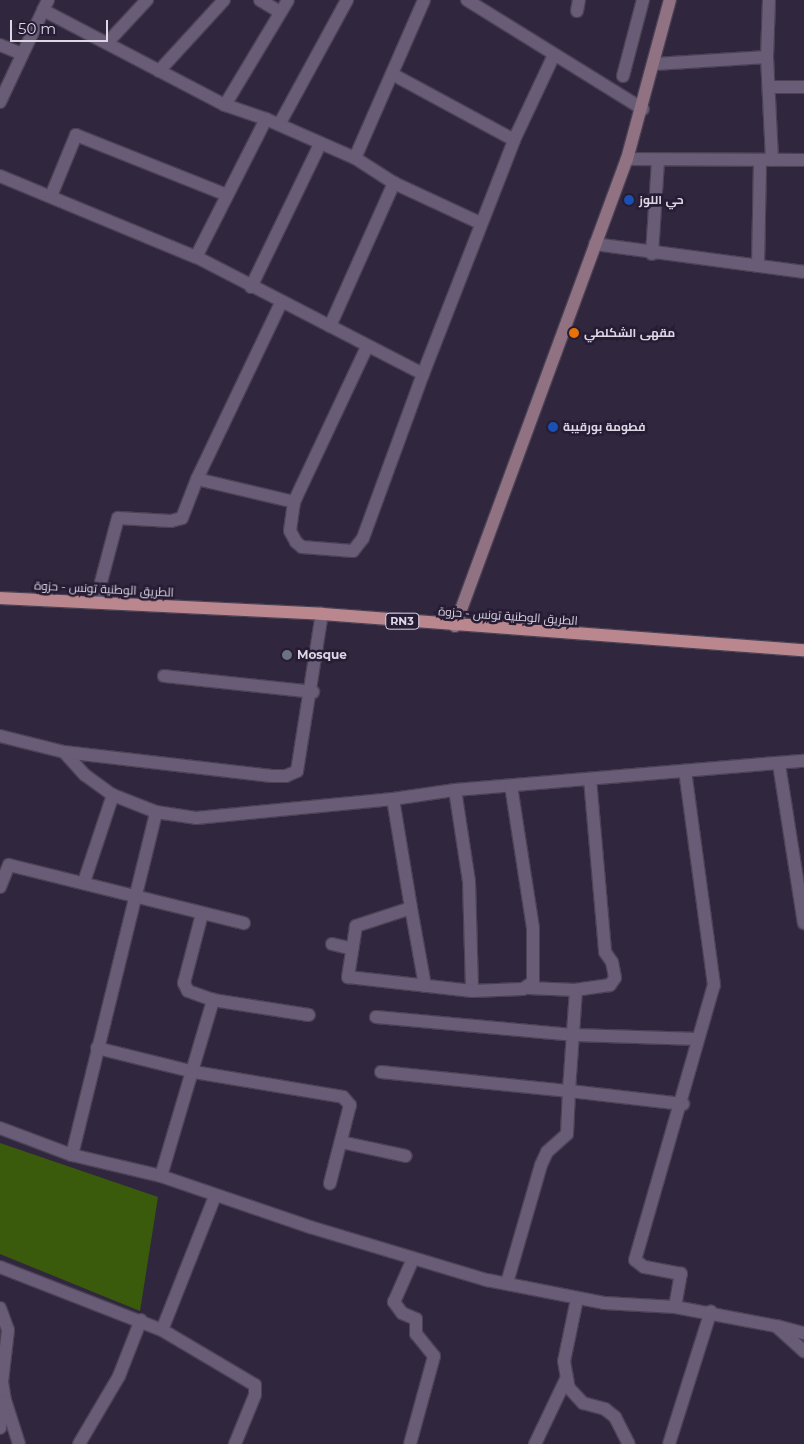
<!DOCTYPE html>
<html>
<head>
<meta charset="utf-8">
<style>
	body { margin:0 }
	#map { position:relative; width:804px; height:1444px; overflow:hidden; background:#30263d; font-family:Montserrat,Cairo,sans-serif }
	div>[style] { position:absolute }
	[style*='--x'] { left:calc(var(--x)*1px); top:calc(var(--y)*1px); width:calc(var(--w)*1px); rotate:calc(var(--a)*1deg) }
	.green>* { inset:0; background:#3b5b0c }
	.roads { filter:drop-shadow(1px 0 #4b4255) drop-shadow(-1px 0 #4b4255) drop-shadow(0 1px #4b4255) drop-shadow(0 -1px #4b4255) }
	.street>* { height:12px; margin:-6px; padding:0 6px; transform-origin:6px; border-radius:6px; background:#685c77 }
	.secondary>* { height:12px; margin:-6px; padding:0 6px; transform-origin:6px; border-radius:6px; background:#917283 }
	.primary>* { height:12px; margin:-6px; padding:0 6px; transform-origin:6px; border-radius:6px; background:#bb878e }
	.dots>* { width:14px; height:14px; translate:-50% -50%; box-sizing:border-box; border:2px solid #261c33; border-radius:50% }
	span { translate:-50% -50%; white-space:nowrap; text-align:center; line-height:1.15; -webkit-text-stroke:5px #261c33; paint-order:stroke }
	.shield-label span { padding:1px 4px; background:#261c33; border:1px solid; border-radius:4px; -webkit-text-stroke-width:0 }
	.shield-label { font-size:11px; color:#dcd6e5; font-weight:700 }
	.poi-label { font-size:12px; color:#dcd6e5; font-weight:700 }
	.left { translate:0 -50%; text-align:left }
	.street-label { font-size:12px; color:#dcd6e5 }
	.scale { position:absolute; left:10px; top:20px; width:98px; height:22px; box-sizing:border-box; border:2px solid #dcd6e5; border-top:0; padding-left:6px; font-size:15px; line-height:18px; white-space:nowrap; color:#dcd6e5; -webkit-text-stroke:4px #261c33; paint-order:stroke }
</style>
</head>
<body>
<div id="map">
	<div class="green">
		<i style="clip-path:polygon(0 1143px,158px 1197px,140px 1311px,0 1254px)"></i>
	</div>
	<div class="roads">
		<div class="street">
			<i style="--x:260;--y:0;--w:23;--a:31"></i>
			<i style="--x:467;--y:0;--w:207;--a:31.8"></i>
			<i style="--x:769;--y:0;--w:57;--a:92"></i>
			<i style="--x:767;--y:57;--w:103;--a:87.2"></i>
			<i style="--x:43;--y:10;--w:205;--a:27.6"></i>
			<i style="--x:225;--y:105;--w:43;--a:18.9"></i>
			<i style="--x:577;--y:11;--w:11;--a:-80"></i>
			<i style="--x:107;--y:43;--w:59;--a:-47.1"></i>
			<i style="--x:0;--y:45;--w:24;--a:22"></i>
			<i style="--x:655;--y:64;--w:112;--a:-3.6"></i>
			<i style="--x:159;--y:71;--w:96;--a:-47.5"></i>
			<i style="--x:394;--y:75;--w:136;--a:28.4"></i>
			<i style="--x:623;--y:76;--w:79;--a:-75.3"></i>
			<i style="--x:769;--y:87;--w:35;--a:0"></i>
			<i style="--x:0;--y:102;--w:113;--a:-64.8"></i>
			<i style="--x:225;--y:105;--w:122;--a:-59"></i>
			<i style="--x:280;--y:123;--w:140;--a:-61.4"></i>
			<i style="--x:355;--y:158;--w:46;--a:32.7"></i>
			<i style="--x:394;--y:183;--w:95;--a:24.9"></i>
			<i style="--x:627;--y:159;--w:177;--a:0.3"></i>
			<i style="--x:0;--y:176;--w:212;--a:22.5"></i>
			<i style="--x:196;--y:257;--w:155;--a:-63.1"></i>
			<i style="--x:266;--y:119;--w:97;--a:23.7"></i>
			<i style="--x:355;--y:158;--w:172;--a:-66.4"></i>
			<i style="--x:51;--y:196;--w:66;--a:-67.7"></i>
			<i style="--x:76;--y:135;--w:159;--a:21.7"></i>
			<i style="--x:595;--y:244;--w:211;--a:7.6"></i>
			<i style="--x:652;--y:254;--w:94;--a:-86.3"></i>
			<i style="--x:758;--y:266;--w:106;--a:-88.9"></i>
			<i style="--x:251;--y:287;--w:159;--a:-64.2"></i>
			<i style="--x:330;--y:326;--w:157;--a:-65.9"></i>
			<i style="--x:423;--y:374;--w:251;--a:-68.7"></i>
			<i style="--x:514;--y:140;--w:94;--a:-64.8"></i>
			<i style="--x:197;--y:479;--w:195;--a:-64.5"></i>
			<i style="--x:294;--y:502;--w:171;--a:-64.8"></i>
			<i style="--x:96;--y:601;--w:86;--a:-75.2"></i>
			<i style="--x:118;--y:518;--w:53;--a:3.2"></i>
			<i style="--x:171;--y:521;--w:11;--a:-15"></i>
			<i style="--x:182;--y:518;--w:42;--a:-69"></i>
			<i style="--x:197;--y:479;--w:100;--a:13.3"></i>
			<i style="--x:294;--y:502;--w:29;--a:98"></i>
			<i style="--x:290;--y:531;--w:13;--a:61"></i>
			<i style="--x:296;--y:542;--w:8;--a:40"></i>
			<i style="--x:302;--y:547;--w:51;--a:4.5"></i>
			<i style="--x:353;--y:551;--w:16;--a:-52"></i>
			<i style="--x:363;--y:538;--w:175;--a:-69.9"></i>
			<i style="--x:423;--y:374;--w:255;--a:-152.7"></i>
			<i style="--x:164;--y:676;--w:150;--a:6.1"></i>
			<i style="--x:0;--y:736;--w:66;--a:14"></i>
			<i style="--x:64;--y:752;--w:31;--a:48"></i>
			<i style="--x:85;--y:775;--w:34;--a:36"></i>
			<i style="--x:113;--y:795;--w:46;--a:21.6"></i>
			<i style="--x:156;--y:812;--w:40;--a:8.5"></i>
			<i style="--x:196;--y:818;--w:198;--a:-5.5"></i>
			<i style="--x:393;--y:799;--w:63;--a:-8.3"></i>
			<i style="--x:455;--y:790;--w:350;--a:-4.8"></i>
			<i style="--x:64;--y:752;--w:209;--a:6.6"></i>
			<i style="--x:272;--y:776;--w:14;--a:0"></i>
			<i style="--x:286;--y:776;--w:12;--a:-24"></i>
			<i style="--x:297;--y:771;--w:159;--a:-81"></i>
			<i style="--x:779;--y:764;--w:161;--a:81.1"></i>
			<i style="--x:590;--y:779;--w:174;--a:85"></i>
			<i style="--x:605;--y:952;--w:12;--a:55"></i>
			<i style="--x:612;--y:962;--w:16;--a:79"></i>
			<i style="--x:615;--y:978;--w:9;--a:126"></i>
			<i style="--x:610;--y:985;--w:34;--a:172"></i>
			<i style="--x:576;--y:990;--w:101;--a:94"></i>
			<i style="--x:569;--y:1091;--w:115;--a:6.5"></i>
			<i style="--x:455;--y:790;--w:92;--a:81.3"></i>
			<i style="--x:469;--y:881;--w:110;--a:88.4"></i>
			<i style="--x:393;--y:799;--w:110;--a:80.6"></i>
			<i style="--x:411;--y:908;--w:58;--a:161.9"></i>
			<i style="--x:356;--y:926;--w:52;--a:98.9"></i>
			<i style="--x:348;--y:977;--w:125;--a:6.4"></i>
			<i style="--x:472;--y:991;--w:51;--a:-2.2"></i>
			<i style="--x:523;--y:989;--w:12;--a:-35"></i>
			<i style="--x:533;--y:982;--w:54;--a:-90"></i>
			<i style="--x:533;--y:928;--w:144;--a:-98.8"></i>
			<i style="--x:84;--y:882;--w:92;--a:-71.6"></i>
			<i style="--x:0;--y:887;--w:24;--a:-68"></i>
			<i style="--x:9;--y:865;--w:242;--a:13.9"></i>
			<i style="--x:411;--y:908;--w:79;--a:79.8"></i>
			<i style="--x:332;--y:944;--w:17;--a:13"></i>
			<i style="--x:528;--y:988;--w:48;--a:2.4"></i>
			<i style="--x:213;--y:1000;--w:97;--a:8.9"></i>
			<i style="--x:376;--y:1017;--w:200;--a:5.2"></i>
			<i style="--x:575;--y:1035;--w:123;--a:1.9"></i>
			<i style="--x:97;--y:1048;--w:100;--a:13.9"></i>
			<i style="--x:194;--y:1072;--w:151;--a:9.5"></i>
			<i style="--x:343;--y:1097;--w:11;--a:49"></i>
			<i style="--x:350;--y:1105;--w:81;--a:104.4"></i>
			<i style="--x:381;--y:1072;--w:189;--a:5.8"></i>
			<i style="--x:569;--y:1091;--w:43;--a:92.7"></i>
			<i style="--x:567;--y:1134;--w:27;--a:138"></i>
			<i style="--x:547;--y:1152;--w:14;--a:115"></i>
			<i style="--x:541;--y:1165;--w:123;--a:106.1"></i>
			<i style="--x:0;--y:1128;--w:77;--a:20.6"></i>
			<i style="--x:72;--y:1155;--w:91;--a:13.3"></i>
			<i style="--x:161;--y:1176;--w:157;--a:18.9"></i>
			<i style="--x:310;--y:1227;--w:185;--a:16.7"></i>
			<i style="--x:487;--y:1280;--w:119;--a:11.1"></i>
			<i style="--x:604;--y:1303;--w:71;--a:3.2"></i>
			<i style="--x:675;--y:1307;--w:103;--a:10.7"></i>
			<i style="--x:776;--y:1326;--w:38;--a:42"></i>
			<i style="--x:341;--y:1142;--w:66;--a:12.2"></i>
			<i style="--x:72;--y:1155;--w:353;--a:-76.2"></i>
			<i style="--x:161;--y:1176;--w:184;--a:-73.5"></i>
			<i style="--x:213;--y:1000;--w:27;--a:-160"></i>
			<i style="--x:188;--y:991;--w:9;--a:-117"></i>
			<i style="--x:184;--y:983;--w:71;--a:-75.4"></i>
			<i style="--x:0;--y:1267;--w:174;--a:21.3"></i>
			<i style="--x:162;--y:1330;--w:144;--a:-68.4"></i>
			<i style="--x:577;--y:1299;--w:63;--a:101.8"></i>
			<i style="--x:564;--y:1361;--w:27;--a:80"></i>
			<i style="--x:569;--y:1388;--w:21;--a:47"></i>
			<i style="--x:583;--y:1403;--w:23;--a:15"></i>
			<i style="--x:605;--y:1409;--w:13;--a:39"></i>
			<i style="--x:615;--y:1417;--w:30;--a:63"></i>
			<i style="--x:675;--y:1307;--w:34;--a:-80"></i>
			<i style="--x:681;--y:1274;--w:38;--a:-169"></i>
			<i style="--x:644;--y:1267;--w:11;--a:-142"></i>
			<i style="--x:635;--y:1260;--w:286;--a:-74"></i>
			<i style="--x:714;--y:985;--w:216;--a:-97.7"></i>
			<i style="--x:0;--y:1308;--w:23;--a:70"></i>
			<i style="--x:8;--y:1330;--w:52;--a:96.6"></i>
			<i style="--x:2;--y:1382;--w:18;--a:81"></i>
			<i style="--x:5;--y:1400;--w:46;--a:72.3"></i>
			<i style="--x:777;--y:1326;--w:28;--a:15"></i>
			<i style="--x:162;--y:1330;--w:108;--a:30.6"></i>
			<i style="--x:255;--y:1385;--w:10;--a:90"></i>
			<i style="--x:255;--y:1395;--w:53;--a:112.2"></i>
			<i style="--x:0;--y:1428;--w:26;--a:-81"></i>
			<i style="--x:79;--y:1444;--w:79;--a:-59.5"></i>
			<i style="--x:119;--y:1376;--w:60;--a:-68.6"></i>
			<i style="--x:410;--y:1444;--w:91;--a:-74.7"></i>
			<i style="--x:434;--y:1356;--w:28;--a:-129"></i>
			<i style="--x:416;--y:1334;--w:15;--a:-90"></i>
			<i style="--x:416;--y:1319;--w:15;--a:-157"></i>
			<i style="--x:402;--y:1313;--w:14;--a:-126"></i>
			<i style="--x:394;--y:1302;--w:47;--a:-66.2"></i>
			<i style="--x:535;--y:1444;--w:72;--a:-64.5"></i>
			<i style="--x:669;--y:1444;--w:139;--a:-72.5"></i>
		</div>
		<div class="secondary">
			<i style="--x:455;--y:626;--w:498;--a:-69.8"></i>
			<i style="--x:627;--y:159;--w:165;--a:-74.9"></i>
		</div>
		<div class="primary">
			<i style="--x:0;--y:598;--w:322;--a:2.8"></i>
			<i style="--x:322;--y:614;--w:483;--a:4.3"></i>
		</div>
	</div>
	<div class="dots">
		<i style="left:629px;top:200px;background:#1a4fb4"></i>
		<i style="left:574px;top:333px;background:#e8710a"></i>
		<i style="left:553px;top:427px;background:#1a4fb4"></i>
		<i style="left:287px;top:655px;background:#6b7280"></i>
	</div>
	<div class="shield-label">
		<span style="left:402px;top:621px">RN3</span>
	</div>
	<div class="poi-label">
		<span class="left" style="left:639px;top:200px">حي اللوز</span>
		<span class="left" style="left:584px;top:333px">مقهى الشكلطي</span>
		<span class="left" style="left:563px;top:427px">فطومة بورقيبة</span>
		<span class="left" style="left:297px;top:655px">Mosque</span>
	</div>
	<div class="street-label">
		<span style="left:104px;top:589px;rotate:3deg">الطريق الوطنية تونس - حزوة</span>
		<span style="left:508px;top:616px;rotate:4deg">الطريق الوطنية تونس - حزوة</span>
	</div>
	<div class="scale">50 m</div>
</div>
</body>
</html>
